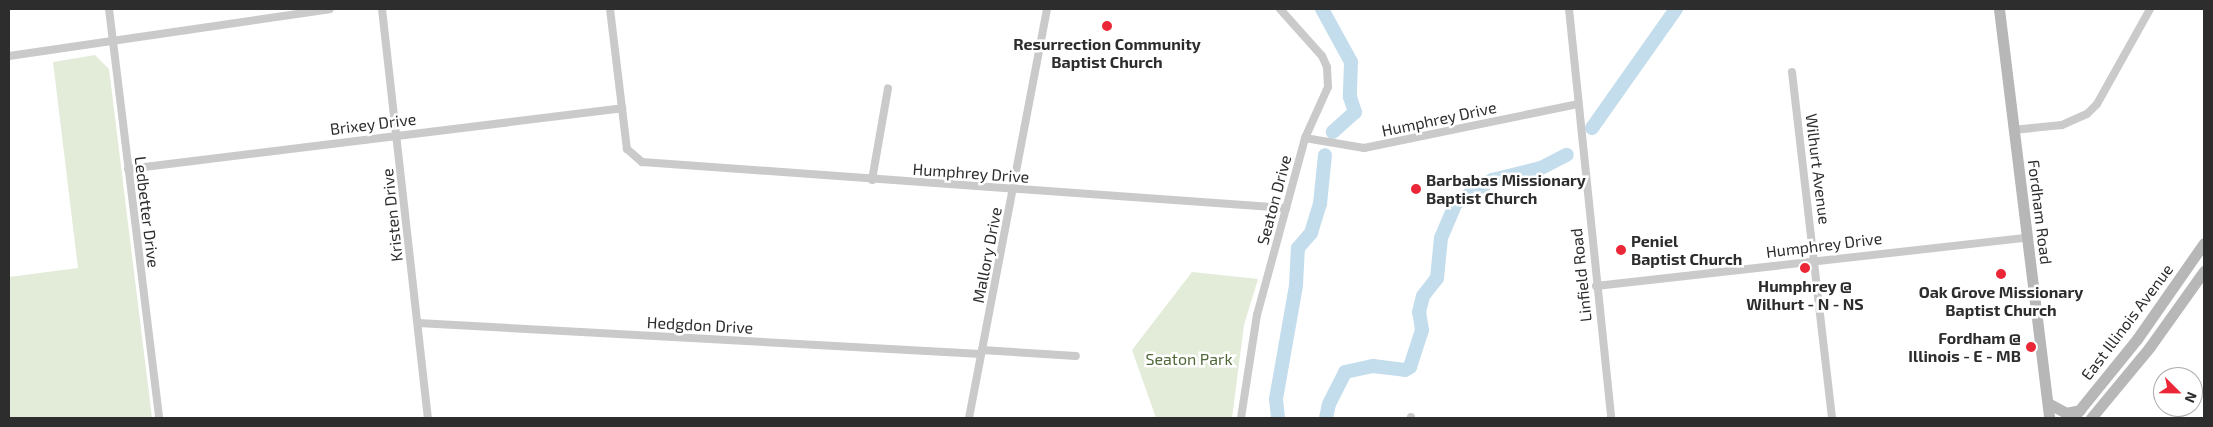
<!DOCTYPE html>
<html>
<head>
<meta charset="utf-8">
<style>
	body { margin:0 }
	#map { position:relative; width:2213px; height:427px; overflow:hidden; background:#fff; font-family:"Exo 2",sans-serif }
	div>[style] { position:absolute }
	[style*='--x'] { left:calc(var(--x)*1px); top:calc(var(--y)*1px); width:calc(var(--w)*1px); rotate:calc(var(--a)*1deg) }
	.green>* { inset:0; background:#e3ebd9 }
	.river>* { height:14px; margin:-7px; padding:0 7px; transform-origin:7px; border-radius:7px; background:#c4ddec }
	.street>* { height:8px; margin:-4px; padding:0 4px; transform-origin:4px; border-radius:4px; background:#cacaca }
	.secondary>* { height:11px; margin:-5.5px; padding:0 5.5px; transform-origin:5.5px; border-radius:5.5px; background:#b7b7b7 }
	.dots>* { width:14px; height:14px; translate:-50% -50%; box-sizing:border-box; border:2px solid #fff; border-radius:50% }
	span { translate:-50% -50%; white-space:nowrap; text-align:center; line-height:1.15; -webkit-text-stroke:5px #fff; paint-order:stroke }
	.poi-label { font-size:16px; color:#2d2d2d; font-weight:700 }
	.left { translate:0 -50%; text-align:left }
	.right { translate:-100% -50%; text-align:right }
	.street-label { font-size:16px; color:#2d2d2d }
	.park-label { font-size:16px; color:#506939 }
	.frame { position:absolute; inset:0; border:10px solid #2d2d2d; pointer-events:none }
	.north { position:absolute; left:2153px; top:367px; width:50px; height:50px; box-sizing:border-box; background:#fff; border:1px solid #ababab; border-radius:50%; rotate:113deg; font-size:14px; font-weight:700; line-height:20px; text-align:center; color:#2d2d2d }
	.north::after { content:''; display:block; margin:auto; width:18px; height:22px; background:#eb2737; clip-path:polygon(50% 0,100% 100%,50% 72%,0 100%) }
</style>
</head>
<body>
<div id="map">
	<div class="green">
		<i style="clip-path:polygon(95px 55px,109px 69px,152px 418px,9px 418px,9px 277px,78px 268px,53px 62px)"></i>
		<i style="clip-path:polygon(1192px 272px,1258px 279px,1244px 325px,1232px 418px,1156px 418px,1132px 350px)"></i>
	</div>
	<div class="river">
		<i style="--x:1322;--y:9;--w:60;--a:61.3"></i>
		<i style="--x:1351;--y:62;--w:35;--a:92"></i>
		<i style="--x:1350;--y:97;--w:16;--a:72"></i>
		<i style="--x:1355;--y:112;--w:30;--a:138"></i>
		<i style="--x:1592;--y:128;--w:146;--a:-54.8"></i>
		<i style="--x:1278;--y:418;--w:19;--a:-96"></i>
		<i style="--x:1276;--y:399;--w:116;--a:-80"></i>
		<i style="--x:1296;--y:285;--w:37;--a:-87"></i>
		<i style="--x:1298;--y:248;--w:20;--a:-49"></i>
		<i style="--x:1311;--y:233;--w:30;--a:-73"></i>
		<i style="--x:1320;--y:204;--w:49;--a:-84.2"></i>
		<i style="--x:1326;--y:418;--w:14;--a:-78"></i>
		<i style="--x:1329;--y:404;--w:36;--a:-63"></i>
		<i style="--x:1345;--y:372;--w:29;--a:-12"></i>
		<i style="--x:1373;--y:366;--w:32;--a:7"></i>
		<i style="--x:1405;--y:370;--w:6;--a:-31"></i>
		<i style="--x:1410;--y:367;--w:39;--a:-72"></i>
		<i style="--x:1422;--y:330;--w:18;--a:-99"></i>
		<i style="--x:1419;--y:312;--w:16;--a:-76"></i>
		<i style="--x:1423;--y:296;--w:23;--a:-52"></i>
		<i style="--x:1437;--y:278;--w:40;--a:-84.3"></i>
		<i style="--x:1441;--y:238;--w:38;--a:-67"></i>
		<i style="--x:1456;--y:203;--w:43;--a:-32.6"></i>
		<i style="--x:1492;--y:180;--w:50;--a:-13.8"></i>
		<i style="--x:1541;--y:168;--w:29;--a:-27"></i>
	</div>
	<div class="street">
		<i style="--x:109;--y:9;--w:412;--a:83"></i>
		<i style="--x:382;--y:9;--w:412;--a:83.6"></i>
		<i style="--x:610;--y:9;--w:141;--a:83.1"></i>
		<i style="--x:627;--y:149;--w:20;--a:41"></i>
		<i style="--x:642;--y:162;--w:646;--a:4.09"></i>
		<i style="--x:1569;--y:9;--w:411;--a:84.1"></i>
		<i style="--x:9;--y:56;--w:324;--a:-8.3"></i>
		<i style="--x:1792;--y:72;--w:348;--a:83.4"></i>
		<i style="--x:2013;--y:130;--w:49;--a:-5.8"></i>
		<i style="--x:2062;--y:125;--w:27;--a:-24"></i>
		<i style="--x:2087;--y:114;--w:14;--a:-45"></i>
		<i style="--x:2097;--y:104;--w:109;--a:-60.8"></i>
		<i style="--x:1305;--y:138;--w:60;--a:9.6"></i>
		<i style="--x:1364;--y:148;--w:218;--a:-11.6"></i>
		<i style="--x:128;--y:169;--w:498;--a:-7"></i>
		<i style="--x:872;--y:180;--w:93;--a:-80.1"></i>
		<i style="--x:1596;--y:286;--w:434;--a:-6.4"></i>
		<i style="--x:418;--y:323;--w:564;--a:3.15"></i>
		<i style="--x:982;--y:350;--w:94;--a:3.7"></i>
		<i style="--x:1411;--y:417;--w:1;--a:90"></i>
		<i style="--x:969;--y:418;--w:416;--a:-79.2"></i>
		<i style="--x:1241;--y:418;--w:104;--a:-81.2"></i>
		<i style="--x:1257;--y:315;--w:183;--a:-74.8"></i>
		<i style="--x:1305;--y:138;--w:56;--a:-65.7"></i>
		<i style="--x:1328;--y:87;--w:20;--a:-93"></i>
		<i style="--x:1327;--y:67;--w:12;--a:-114"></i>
		<i style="--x:1322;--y:56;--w:63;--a:-131.8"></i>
	</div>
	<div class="secondary">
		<i style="--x:1999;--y:9;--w:412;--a:83"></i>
		<i style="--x:2048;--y:403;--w:21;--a:29"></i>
		<i style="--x:2066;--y:413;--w:14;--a:-12"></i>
		<i style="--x:2073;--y:418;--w:102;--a:-51"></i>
		<i style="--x:2137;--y:339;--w:117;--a:-55.1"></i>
		<i style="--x:2091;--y:418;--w:91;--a:-50.4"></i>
		<i style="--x:2149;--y:348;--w:95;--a:-54.5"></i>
	</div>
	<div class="dots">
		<i style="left:1107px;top:26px;background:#eb2737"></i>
		<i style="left:1416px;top:189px;background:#eb2737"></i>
		<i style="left:1621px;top:250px;background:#eb2737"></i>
		<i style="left:1805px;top:268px;background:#eb2737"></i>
		<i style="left:2001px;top:274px;background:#eb2737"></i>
		<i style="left:2031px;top:347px;background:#eb2737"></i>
	</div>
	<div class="poi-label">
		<span style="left:1107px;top:53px">Resurrection Community<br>Baptist Church</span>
		<span class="left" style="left:1426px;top:189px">Barbabas Missionary<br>Baptist Church</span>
		<span class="left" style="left:1631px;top:250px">Peniel<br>Baptist Church</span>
		<span style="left:1805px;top:295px">Humphrey @<br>Wilhurt - N - NS</span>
		<span style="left:2001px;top:301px">Oak Grove Missionary<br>Baptist Church</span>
		<span class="right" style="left:2021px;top:347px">Fordham @<br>Illinois - E - MB</span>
	</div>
	<div class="street-label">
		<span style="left:1439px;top:119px;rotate:-12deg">Humphrey Drive</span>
		<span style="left:373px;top:124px;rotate:-7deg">Brixey Drive</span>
		<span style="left:1818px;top:169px;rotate:83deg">Wilhurt Avenue</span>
		<span style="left:971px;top:173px;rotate:4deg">Humphrey Drive</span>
		<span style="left:1274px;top:200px;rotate:-75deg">Seaton Drive</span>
		<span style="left:147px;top:212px;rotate:83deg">Ledbetter Drive</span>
		<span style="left:2040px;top:212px;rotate:83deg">Fordham Road</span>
		<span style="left:392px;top:215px;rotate:-96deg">Kristen Drive</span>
		<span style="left:1824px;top:245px;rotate:-7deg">Humphrey Drive</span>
		<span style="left:987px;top:255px;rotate:-79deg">Mallory Drive</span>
		<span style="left:1581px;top:275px;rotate:-96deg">Linfield Road</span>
		<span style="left:2127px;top:322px;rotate:-53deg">East Illinois Avenue</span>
		<span style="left:700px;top:325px;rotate:3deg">Hedgdon Drive</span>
	</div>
	<div class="park-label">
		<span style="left:1189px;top:359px">Seaton Park</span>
	</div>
	<div class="frame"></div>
	<div class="north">N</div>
</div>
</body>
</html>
